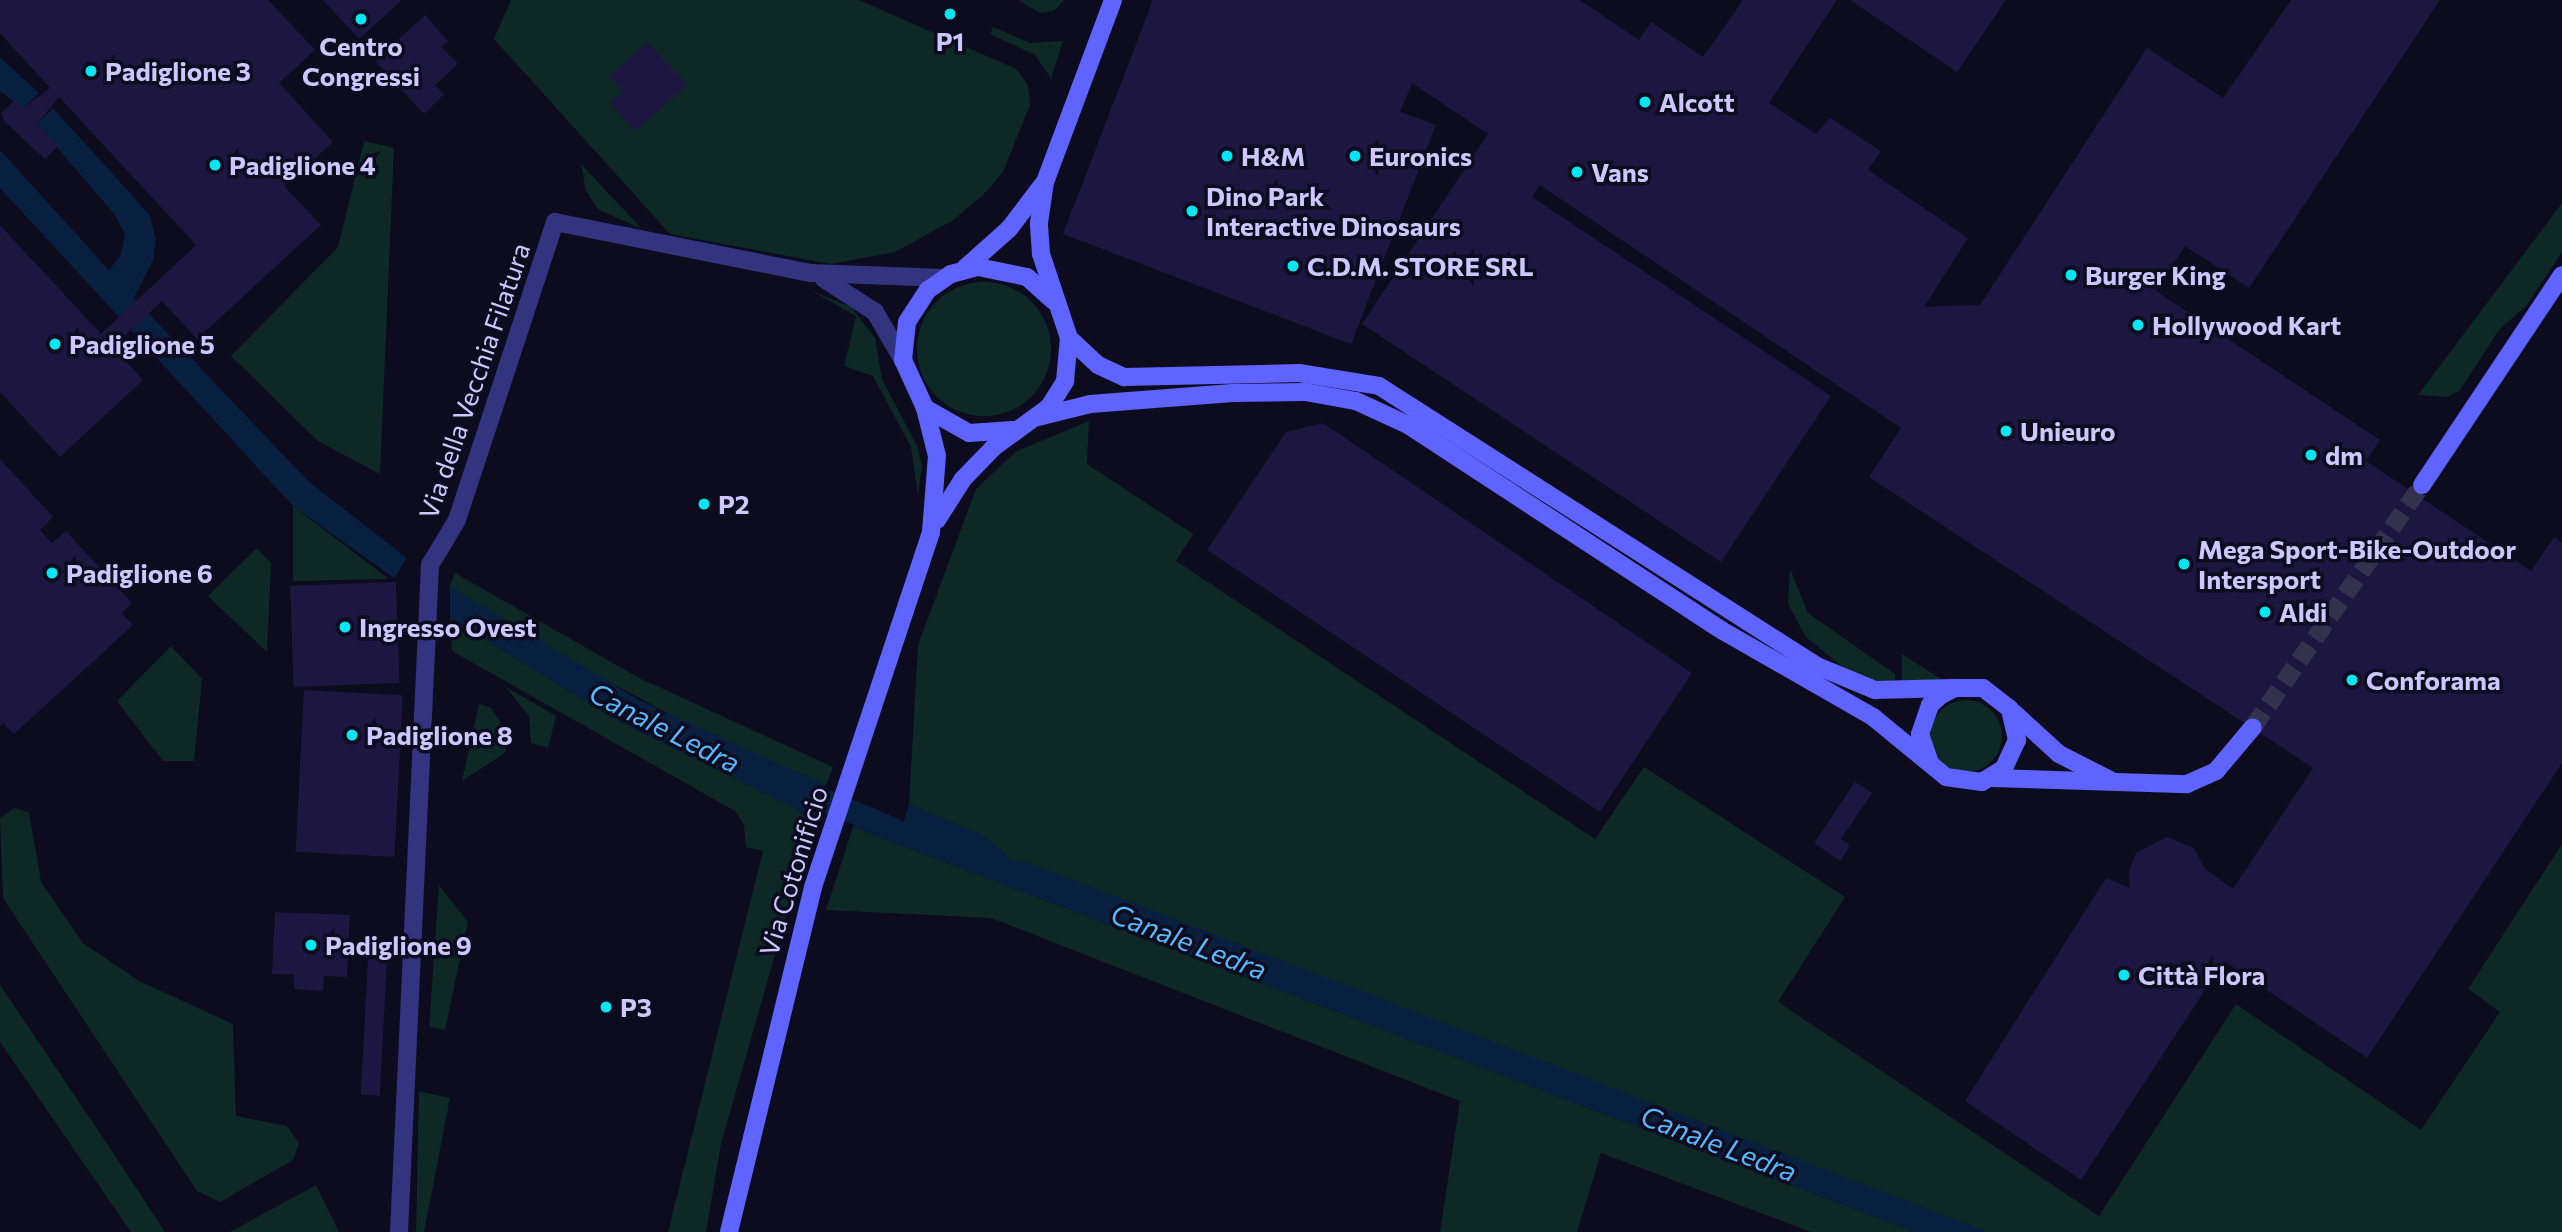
<!DOCTYPE html>
<html>
<head>
<meta charset="utf-8">
<style>
	body { margin:0 }
	#map { position:relative; width:2562px; height:1232px; overflow:hidden; background:#0d0b1e; font-family:Commissioner,sans-serif }
	div>[style] { position:absolute }
	[style*='--x'] { left:calc(var(--x)*1px); top:calc(var(--y)*1px); width:calc(var(--w)*1px); rotate:calc(var(--a)*1deg) }
	.green>* { inset:0; background:#0e2826 }
	.round { border-radius:50% }
	.water>* { inset:0; background:#081f40 }
	.canal>* { height:23px; margin:-11.5px; padding:0 11.5px; transform-origin:11.5px; border-radius:11.5px; background:#081f40 }
	.building>* { inset:0; background:#1c1640; transform-origin:0 0 }
	.secondary-tunnel>* { height:18px; margin-top:-9px; transform-origin:0; background:repeating-linear-gradient(90deg,#33314b 0 18px,transparent 0 27px) }
	.street>* { height:18px; margin:-9px; padding:0 9px; transform-origin:9px; border-radius:9px; background:#333480 }
	.secondary>* { height:18px; margin:-9px; padding:0 9px; transform-origin:9px; border-radius:9px; background:#5f63ff }
	.dots>* { width:19px; height:19px; translate:-50% -50%; box-sizing:border-box; border:4px solid #0d0b1e; border-radius:50% }
	span { translate:-50% -50%; white-space:nowrap; text-align:center; line-height:1.15; -webkit-text-stroke:7px #0d0b1e; paint-order:stroke }
	.poi-label { font-size:26px; color:#ccc8ff; font-weight:700 }
	.left { translate:0 -50%; text-align:left }
	.street-label { font-size:26px; color:#ccc8ff }
	.water-label { font-size:28px; color:#56b9ff; font-style:italic }
</style>
</head>
<body>
<div id="map">
	<div class="green">
		<i style="clip-path:polygon(511px 0,859px 0,1016px 69px,1028px 85px,1030px 105px,1003px 172px,983px 195px,952px 221px,895px 252px,831px 264px,670px 234px,494px 39px)"></i>
		<i style="clip-path:polygon(1018px 0,1064px 0,1054px 11px,1040px 13px)"></i>
		<i style="clip-path:polygon(993px 27px,1030px 43px,1063px 41px,1051px 78px,1035px 55px,990px 34px)"></i>
		<i style="clip-path:polygon(364px 141px,394px 148px,380px 474px,318px 441px,231px 356px,338px 247px)"></i>
		<i style="clip-path:polygon(581px 164px,642px 229px,599px 210px,586px 191px)"></i>
		<i style="clip-path:polygon(2562px 203px,2562px 252px,2526px 306px,2499px 330px,2460px 390px,2448px 397px,2418px 395px)"></i>
		<i class="round" style="left:917px;top:282px;width:134px;height:134px"></i>
		<i style="clip-path:polygon(812px 291px,851px 307px,875px 338px,882px 379px,917px 446px,922px 465px,918px 496px,911px 447px,873px 376px,844px 366px,856px 316px)"></i>
		<i style="clip-path:polygon(1089px 421px,1087px 464px,1193px 534px,1176px 561px,1595px 839px,1644px 767px,1845px 897px,1778px 1002px,2099px 1216px,2236px 1004px,2421px 1130px,2500px 1012px,2468px 989px,2562px 844px,2562px 1232px,1987px 1232px,1004px 858px,986px 837px,909px 804px,918px 645px,976px 489px,1015px 452px)"></i>
		<i style="clip-path:polygon(293px 506px,389px 579px,293px 581px)"></i>
		<i style="clip-path:polygon(257px 548px,271px 563px,267px 652px,208px 596px)"></i>
		<i style="clip-path:polygon(1790px 569px,1808px 613px,1895px 674px,1895px 683px,1871px 681px,1844px 668px,1806px 637px,1788px 604px)"></i>
		<i style="clip-path:polygon(455px 573px,639px 678px,833px 767px,826px 785px,712px 737px,552px 651px,450px 586px)"></i>
		<i style="clip-path:polygon(450px 618px,618px 721px,796px 808px,812px 825px,721px 1144px,706px 1232px,668px 1232px,763px 851px,746px 847px,744px 825px,735px 811px,452px 651px)"></i>
		<i style="clip-path:polygon(171px 646px,202px 679px,194px 761px,163px 761px,117px 701px)"></i>
		<i style="clip-path:polygon(1902px 654px,1941px 679px,1902px 684px)"></i>
		<i style="clip-path:polygon(506px 687px,556px 716px,548px 748px,531px 743px,529px 716px)"></i>
		<i class="round" style="left:1930px;top:700px;width:72px;height:72px"></i>
		<i style="clip-path:polygon(479px 704px,491px 708px,509px 735px,505px 753px,462px 781px)"></i>
		<i style="clip-path:polygon(14px 808px,29px 812px,41px 882px,83px 943px,139px 981px,233px 1024px,236px 1116px,287px 1126px,299px 1143px,293px 1160px,220px 1202px,197px 1191px,3px 898px,0 818px)"></i>
		<i style="clip-path:polygon(853px 827px,1680px 1143px,1915px 1232px,1811px 1232px,1601px 1153px,1577px 1232px,1440px 1232px,1460px 1101px,991px 918px,826px 910px)"></i>
		<i style="clip-path:polygon(439px 885px,468px 922px,445px 1030px,429px 1027px)"></i>
		<i style="clip-path:polygon(0 985px,104px 1139px,165px 1232px,131px 1232px,0 1042px)"></i>
		<i style="clip-path:polygon(419px 1091px,450px 1098px,424px 1232px,416px 1232px)"></i>
		<i style="clip-path:polygon(316px 1185px,339px 1232px,230px 1232px)"></i>
	</div>
	<div class="water">
		<i style="clip-path:polygon(0 57px,39px 93px,23px 108px,0 91px)"></i>
		<i style="clip-path:polygon(53px 108px,149px 214px,156px 239px,153px 260px,134px 298px,309px 482px,407px 558px,394px 578px,293px 506px,0 188px,0 150px,109px 270px,121px 255px,125px 234px,115px 215px,37px 124px)"></i>
		<i style="clip-path:polygon(450px 586px,639px 700px,826px 785px,812px 825px,796px 808px,618px 721px,450px 618px)"></i>
		<i style="clip-path:polygon(861px 804px,904px 821px,909px 804px,986px 837px,1012px 861px,1026px 862px,1987px 1232px,1915px 1232px,1680px 1143px,853px 827px)"></i>
	</div>
	<div class="canal">
		<i style="--x:793;--y:787;--w:102;--a:22.5"></i>
	</div>
	<div class="building">
		<i style="clip-path:polygon(0 0,268px 0,315px 50px,279px 83px,333px 142px,284px 186px,321px 225px,197px 339px,162px 301px,113px 347px,143px 380px,60px 457px,0 392px,0 225px,101px 334px,196px 245px,59px 97px,37px 124px,58px 146px,45px 159px,5px 122px,1px 113px,15px 100px,23px 108px,50px 88px,0 33px)"></i>
		<i style="clip-path:polygon(323px 0,402px 0,359px 39px)"></i>
		<i style="clip-path:polygon(1153px 0,1580px 0,1639px 40px,1651px 22px,1703px 57px,1743px 0,1837px 0,1769px 103px,1816px 134px,1830px 118px,1881px 151px,1868px 170px,1968px 238px,1924px 307px,1980px 305px,2147px 48px,2223px 98px,2291px 0,2440px 0,2249px 288px,2185px 246px,2156px 291px,2380px 440px,2366px 461px,2531px 571px,2554px 537px,2562px 542px,2562px 763px,2367px 1058px,2224px 961px,2081px 1180px,1965px 1101px,2106px 878px,2130px 888px,2129px 871px,2136px 853px,2166px 837px,2194px 848px,2205px 869px,2233px 889px,2313px 768px,1869px 477px,1901px 428px,1540px 185px,1532px 197px,1831px 396px,1721px 562px,1362px 324px,1488px 134px,1412px 83px,1400px 112px,1436px 125px,1351px 344px,1063px 234px)"></i>
		<i style="clip-path:polygon(1850px 0,2006px 0,1957px 72px)"></i>
		<i style="clip-path:polygon(425px 15px,448px 41px,441px 47px,458px 64px,435px 85px,444px 94px,424px 114px,375px 61px)"></i>
		<i style="clip-path:polygon(648px 42px,687px 85px,635px 131px,610px 103px,623px 91px,609px 76px)"></i>
		<i style="clip-path:polygon(1323px 423px,1692px 673px,1600px 812px,1207px 550px,1286px 432px)"></i>
		<i style="clip-path:polygon(0 459px,53px 517px,40px 530px,52px 543px,66px 531px,132px 603px,122px 613px,133px 625px,14px 734px,3px 723px,0 727px)"></i>
		<i style="left:396px;top:582px;width:101px;height:106px;rotate:88deg"></i>
		<i style="left:304px;top:690px;width:99px;height:162px;rotate:3deg"></i>
		<i style="clip-path:polygon(1855px 782px,1872px 793px,1841px 839px,1850px 845px,1840px 861px,1814px 843px)"></i>
		<i style="clip-path:polygon(275px 912px,350px 915px,347px 977px,324px 976px,323px 991px,294px 989px,294px 974px,272px 974px)"></i>
		<i style="left:368px;top:958px;width:19px;height:137px;rotate:3deg"></i>
	</div>
	<div class="secondary-tunnel">
		<i style="--x:2253;--y:727;--w:295;--a:-55.1"></i>
	</div>
	<div class="street">
		<i style="--x:824;--y:279;--w:61;--a:32.9"></i>
		<i style="--x:875;--y:312;--w:56;--a:59.7"></i>
		<i style="--x:399;--y:1232;--w:668;--a:-87.34"></i>
		<i style="--x:430;--y:565;--w:52;--a:-59"></i>
		<i style="--x:457;--y:520;--w:314;--a:-71.8"></i>
		<i style="--x:555;--y:222;--w:261;--a:11.3"></i>
		<i style="--x:811;--y:273;--w:133;--a:2.2"></i>
	</div>
	<div class="secondary">
		<i style="--x:965;--y:268;--w:59;--a:-41.6"></i>
		<i style="--x:1009;--y:229;--w:56;--a:-52.9"></i>
		<i style="--x:1069;--y:338;--w:40;--a:43"></i>
		<i style="--x:1098;--y:365;--w:29;--a:25"></i>
		<i style="--x:1124;--y:377;--w:175;--a:-1.3"></i>
		<i style="--x:1299;--y:373;--w:81;--a:9.2"></i>
		<i style="--x:1379;--y:386;--w:520;--a:32.59"></i>
		<i style="--x:1817;--y:666;--w:63;--a:22.5"></i>
		<i style="--x:1875;--y:690;--w:77;--a:-1.5"></i>
		<i style="--x:1038;--y:417;--w:54;--a:-14"></i>
		<i style="--x:1090;--y:404;--w:143;--a:-4.4"></i>
		<i style="--x:1233;--y:393;--w:72;--a:-0.8"></i>
		<i style="--x:1305;--y:392;--w:52;--a:10"></i>
		<i style="--x:1356;--y:401;--w:57;--a:24.8"></i>
		<i style="--x:1408;--y:425;--w:376;--a:33.2"></i>
		<i style="--x:1723;--y:631;--w:173;--a:29.8"></i>
		<i style="--x:1873;--y:717;--w:94;--a:39.4"></i>
		<i style="--x:1946;--y:777;--w:36;--a:8"></i>
		<i style="--x:1982;--y:782;--w:26;--a:-32"></i>
		<i style="--x:2004;--y:768;--w:31;--a:-65"></i>
		<i style="--x:2017;--y:740;--w:32;--a:-103"></i>
		<i style="--x:2010;--y:709;--w:34;--a:-142"></i>
		<i style="--x:1983;--y:688;--w:28;--a:180"></i>
		<i style="--x:1955;--y:688;--w:16;--a:153"></i>
		<i style="--x:1941;--y:695;--w:15;--a:138"></i>
		<i style="--x:1930;--y:705;--w:31;--a:109"></i>
		<i style="--x:1920;--y:734;--w:31;--a:71"></i>
		<i style="--x:1012;--y:430;--w:43;--a:176"></i>
		<i style="--x:969;--y:433;--w:51;--a:-150.4"></i>
		<i style="--x:925;--y:408;--w:53;--a:-114.6"></i>
		<i style="--x:903;--y:360;--w:38;--a:-84"></i>
		<i style="--x:907;--y:322;--w:38;--a:-57"></i>
		<i style="--x:928;--y:290;--w:28;--a:-35"></i>
		<i style="--x:951;--y:274;--w:28;--a:-15"></i>
		<i style="--x:978;--y:267;--w:50;--a:11.5"></i>
		<i style="--x:1027;--y:277;--w:36;--a:42"></i>
		<i style="--x:2422;--y:485;--w:252;--a:-56.3"></i>
		<i style="--x:937;--y:520;--w:49;--a:-57.6"></i>
		<i style="--x:963;--y:479;--w:45;--a:-45.9"></i>
		<i style="--x:994;--y:447;--w:68;--a:-36"></i>
		<i style="--x:1049;--y:407;--w:31;--a:-58"></i>
		<i style="--x:1065;--y:381;--w:43;--a:-84.7"></i>
		<i style="--x:1069;--y:338;--w:89;--a:-108.4"></i>
		<i style="--x:1041;--y:254;--w:31;--a:-94"></i>
		<i style="--x:1039;--y:223;--w:41;--a:-81.7"></i>
		<i style="--x:1045;--y:182;--w:194;--a:-69.5"></i>
		<i style="--x:2014;--y:713;--w:61;--a:42.3"></i>
		<i style="--x:2059;--y:754;--w:57;--a:27"></i>
		<i style="--x:1991;--y:778;--w:196;--a:1.8"></i>
		<i style="--x:2187;--y:784;--w:32;--a:-24"></i>
		<i style="--x:2216;--y:771;--w:57;--a:-49.9"></i>
		<i style="--x:729;--y:1232;--w:355;--a:-76.3"></i>
		<i style="--x:813;--y:887;--w:374;--a:-71.6"></i>
		<i style="--x:931;--y:532;--w:76;--a:-85.5"></i>
		<i style="--x:937;--y:456;--w:49;--a:-104"></i>
	</div>
	<div class="dots">
		<i style="left:950px;top:14px;background:#00e7f3"></i>
		<i style="left:361px;top:19px;background:#00e7f3"></i>
		<i style="left:91px;top:71px;background:#00e7f3"></i>
		<i style="left:1645px;top:102px;background:#00e7f3"></i>
		<i style="left:1227px;top:156px;background:#00e7f3"></i>
		<i style="left:1355px;top:156px;background:#00e7f3"></i>
		<i style="left:215px;top:165px;background:#00e7f3"></i>
		<i style="left:1577px;top:172px;background:#00e7f3"></i>
		<i style="left:1192px;top:211px;background:#00e7f3"></i>
		<i style="left:1293px;top:266px;background:#00e7f3"></i>
		<i style="left:2071px;top:275px;background:#00e7f3"></i>
		<i style="left:2138px;top:325px;background:#00e7f3"></i>
		<i style="left:55px;top:344px;background:#00e7f3"></i>
		<i style="left:2006px;top:431px;background:#00e7f3"></i>
		<i style="left:2311px;top:455px;background:#00e7f3"></i>
		<i style="left:704px;top:504px;background:#00e7f3"></i>
		<i style="left:2184px;top:564px;background:#00e7f3"></i>
		<i style="left:52px;top:573px;background:#00e7f3"></i>
		<i style="left:2265px;top:612px;background:#00e7f3"></i>
		<i style="left:345px;top:627px;background:#00e7f3"></i>
		<i style="left:2352px;top:680px;background:#00e7f3"></i>
		<i style="left:352px;top:735px;background:#00e7f3"></i>
		<i style="left:311px;top:945px;background:#00e7f3"></i>
		<i style="left:2124px;top:975px;background:#00e7f3"></i>
		<i style="left:606px;top:1007px;background:#00e7f3"></i>
	</div>
	<div class="poi-label">
		<span style="left:950px;top:41px">P1</span>
		<span style="left:361px;top:61px">Centro<br>Congressi</span>
		<span class="left" style="left:105px;top:71px">Padiglione 3</span>
		<span class="left" style="left:1659px;top:102px">Alcott</span>
		<span class="left" style="left:1241px;top:156px">H&amp;M</span>
		<span class="left" style="left:1369px;top:156px">Euronics</span>
		<span class="left" style="left:229px;top:165px">Padiglione 4</span>
		<span class="left" style="left:1591px;top:172px">Vans</span>
		<span class="left" style="left:1206px;top:211px">Dino Park<br>Interactive Dinosaurs</span>
		<span class="left" style="left:1307px;top:266px">C.D.M. STORE SRL</span>
		<span class="left" style="left:2085px;top:275px">Burger King</span>
		<span class="left" style="left:2152px;top:325px">Hollywood Kart</span>
		<span class="left" style="left:69px;top:344px">Padiglione 5</span>
		<span class="left" style="left:2020px;top:431px">Unieuro</span>
		<span class="left" style="left:2325px;top:455px">dm</span>
		<span class="left" style="left:718px;top:504px">P2</span>
		<span class="left" style="left:2198px;top:564px">Mega Sport-Bike-Outdoor<br>Intersport</span>
		<span class="left" style="left:66px;top:573px">Padiglione 6</span>
		<span class="left" style="left:2279px;top:612px">Aldi</span>
		<span class="left" style="left:359px;top:627px">Ingresso Ovest</span>
		<span class="left" style="left:2366px;top:680px">Conforama</span>
		<span class="left" style="left:366px;top:735px">Padiglione 8</span>
		<span class="left" style="left:325px;top:945px">Padiglione 9</span>
		<span class="left" style="left:2138px;top:975px">Città Flora</span>
		<span class="left" style="left:620px;top:1007px">P3</span>
	</div>
	<div class="street-label">
		<span style="left:474px;top:381px;rotate:-71deg">Via della Vecchia Filatura</span>
		<span style="left:793px;top:871px;rotate:-73deg">Via Cotonificio</span>
	</div>
	<div class="water-label">
		<span style="left:665px;top:727px;rotate:27deg">Canale Ledra</span>
		<span style="left:1189px;top:941px;rotate:21deg">Canale Ledra</span>
		<span style="left:1719px;top:1143px;rotate:21deg">Canale Ledra</span>
	</div>
</div>
</body>
</html>
